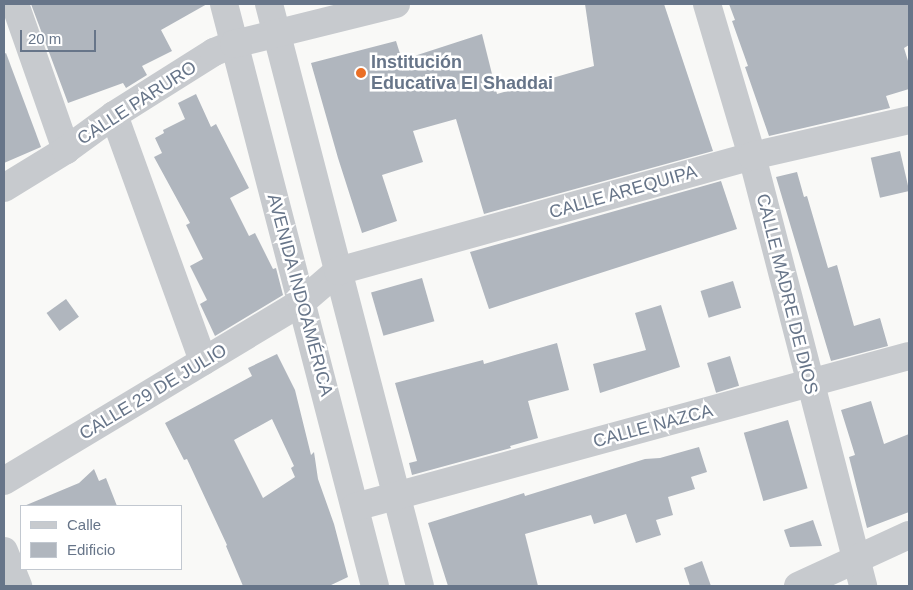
<!DOCTYPE html>
<html>
<head>
<meta charset="utf-8">
<style>
	body { margin:0 }
	#map { position:relative; width:913px; height:590px; overflow:hidden; background:#f9f9f7; font-family:Helvetica,sans-serif }
	div>[style] { position:absolute }
	[style*='--x'] { left:calc(var(--x)*1px); top:calc(var(--y)*1px); width:calc(var(--w)*1px); rotate:calc(var(--a)*1deg) }
	.building>* { inset:0; background:#b0b6be; transform-origin:0 0 }
	.minor>* { height:28px; margin:-14px; padding:0 14px; transform-origin:14px; border-radius:14px; background:#c7cace }
	.dots>* { width:14px; height:14px; translate:-50% -50%; box-sizing:border-box; border:2px solid #fff; border-radius:50% }
	span { translate:-50% -50%; white-space:nowrap; text-align:center; line-height:1.15; -webkit-text-stroke:5px #fff; paint-order:stroke }
	.poi-label { font-size:18px; color:#677589; font-weight:700 }
	.left { translate:0 -50%; text-align:left }
	.street-label { font-size:18px; color:#677589 }
	.frame { position:absolute; inset:0; border:5px solid #677589; pointer-events:none }
	.legend { position:absolute; left:20px; top:505px; width:162px; height:65px; box-sizing:border-box; background:#fff; border:1px solid #c2c8d0; margin:0; padding:6px 9px; list-style:none; font-size:15px; color:#677589 }
	.legend li { display:flex; align-items:center; gap:10px; height:25px }
	.legend b { width:25px; border:1px solid #c2c8d0 }
	.scale { position:absolute; left:20px; top:30px; width:76px; height:22px; box-sizing:border-box; border:2px solid #677589; border-top:0; padding-left:6px; font-size:15px; line-height:18px; white-space:nowrap; color:#677589; -webkit-text-stroke:4px #fff; paint-order:stroke }
</style>
</head>
<body>
<div id="map">
	<div class="building">
		<i style="clip-path:polygon(31px 4px,207px 4px,161px 30px,172px 51px,142px 66px,147px 75px,126px 88px,123px 83px,68px 103px)"></i>
		<i style="clip-path:polygon(585px 4px,664px 4px,713px 151px,484px 214px,456px 119px,413px 131px,423px 162px,382px 175px,397px 221px,362px 233px,338px 158px,311px 63px,396px 41px,402px 60px,482px 34px,497px 94px,594px 66px)"></i>
		<i style="clip-path:polygon(729px 4px,909px 4px,909px 45px,904px 48px,909px 64px,909px 89px,886px 96px,890px 108px,769px 136px,745px 67px,748px 66px,732px 21px,735px 20px)"></i>
		<i style="clip-path:polygon(6px 53px,41px 147px,4px 163px,4px 54px)"></i>
		<i style="clip-path:polygon(196px 94px,211px 127px,216px 124px,249px 188px,230px 198px,249px 236px,255px 233px,273px 269px,276px 268px,283px 295px,215px 336px,200px 304px,207px 300px,190px 266px,203px 259px,186px 225px,190px 223px,154px 157px,162px 153px,155px 138px,164px 133px,163px 130px,185px 119px,178px 103px)"></i>
		<i style="left:900px;top:151px;width:41px;height:30px;rotate:77deg"></i>
		<i style="clip-path:polygon(797px 172px,804px 197px,807px 196px,828px 268px,837px 265px,854px 326px,880px 318px,888px 346px,831px 361px,776px 177px)"></i>
		<i style="clip-path:polygon(721px 181px,737px 229px,489px 309px,470px 252px)"></i>
		<i style="left:422px;top:278px;width:45px;height:53px;rotate:74deg"></i>
		<i style="left:733px;top:281px;width:28px;height:34px;rotate:73deg"></i>
		<i style="left:66px;top:299px;width:22px;height:24px;rotate:54deg"></i>
		<i style="clip-path:polygon(661px 305px,680px 367px,600px 393px,593px 364px,646px 350px,635px 313px)"></i>
		<i style="clip-path:polygon(557px 343px,569px 390px,528px 401px,538px 438px,510px 446px,511px 448px,412px 475px,409px 463px,417px 461px,395px 383px,483px 360px,484px 364px)"></i>
		<i style="clip-path:polygon(evenodd,277px 354px,295px 390px,311px 455px,314px 452px,318px 479px,334px 524px,348px 577px,329px 586px,243px 586px,226px 546px,227px 545px,187px 459px,184px 460px,165px 423px,252px 376px,248px 368px,277px 354px,272px 419px,294px 466px,291px 468px,295px 477px,263px 498px,234px 440px,272px 419px)"></i>
		<i style="left:730px;top:356px;width:31px;height:24px;rotate:73deg"></i>
		<i style="clip-path:polygon(871px 401px,884px 444px,909px 434px,909px 512px,867px 528px,849px 457px,855px 455px,841px 410px)"></i>
		<i style="left:788px;top:420px;width:71px;height:46px;rotate:74deg"></i>
		<i style="clip-path:polygon(699px 447px,707px 472px,691px 477px,695px 489px,668px 497px,673px 515px,656px 520px,661px 535px,636px 543px,626px 514px,594px 524px,591px 515px,525px 534px,538px 586px,448px 586px,428px 523px,524px 493px,525px 496px,645px 459px,660px 458px)"></i>
		<i style="clip-path:polygon(94px 469px,99px 481px,106px 478px,117px 506px,24px 506px,79px 483px)"></i>
		<i style="clip-path:polygon(813px 520px,822px 546px,790px 547px,784px 530px)"></i>
		<i style="clip-path:polygon(702px 561px,711px 586px,690px 586px,684px 568px)"></i>
	</div>
	<div class="minor">
		<i style="--x:15;--y:4;--w:155;--a:70.7"></i>
		<i style="--x:224;--y:4;--w:601;--a:75.46"></i>
		<i style="--x:269;--y:4;--w:601;--a:75.46"></i>
		<i style="--x:707;--y:4;--w:159;--a:73.5"></i>
		<i style="--x:752;--y:156;--w:444;--a:75.5"></i>
		<i style="--x:114;--y:115;--w:262;--a:70.1"></i>
		<i style="--x:4;--y:188;--w:73;--a:-31.5"></i>
		<i style="--x:66;--y:150;--w:59;--a:-36.1"></i>
		<i style="--x:114;--y:115;--w:118;--a:-32.2"></i>
		<i style="--x:214;--y:52;--w:22;--a:-22"></i>
		<i style="--x:234;--y:44;--w:167;--a:-13.9"></i>
		<i style="--x:4;--y:481;--w:348;--a:-31"></i>
		<i style="--x:302;--y:302;--w:48;--a:-40.7"></i>
		<i style="--x:338;--y:271;--w:430;--a:-15.5"></i>
		<i style="--x:752;--y:156;--w:161;--a:-12.9"></i>
		<i style="--x:355;--y:507;--w:574;--a:-15.25"></i>
		<i style="--x:4;--y:551;--w:38;--a:68"></i>
		<i style="--x:798;--y:586;--w:122;--a:-24.7"></i>
	</div>
	<div class="dots">
		<i style="left:361px;top:73px;background:#ea6f26"></i>
	</div>
	<div class="poi-label">
		<span class="left" style="left:371px;top:73px">Institución<br>Educativa El Shaddai</span>
	</div>
	<div class="street-label">
		<span style="left:137px;top:103px;rotate:-33deg">CALLE PARURO</span>
		<span style="left:623px;top:192px;rotate:-16deg">CALLE AREQUIPA</span>
		<span style="left:787px;top:294px;rotate:76deg">CALLE MADRE DE DIOS</span>
		<span style="left:300px;top:295px;rotate:75deg">AVENIDA INDOAMÉRICA</span>
		<span style="left:153px;top:392px;rotate:-31deg">CALLE 29 DE JULIO</span>
		<span style="left:653px;top:426px;rotate:-15deg">CALLE NAZCA</span>
	</div>
	<div class="frame"></div>
	<ul class="legend">
	<li><b style="height:6px;background:#c7cace"></b>Calle</li>
	<li><b style="height:14px;background:#b0b6be"></b>Edificio</li>
	</ul>
	<div class="scale">20 m</div>
</div>
</body>
</html>
